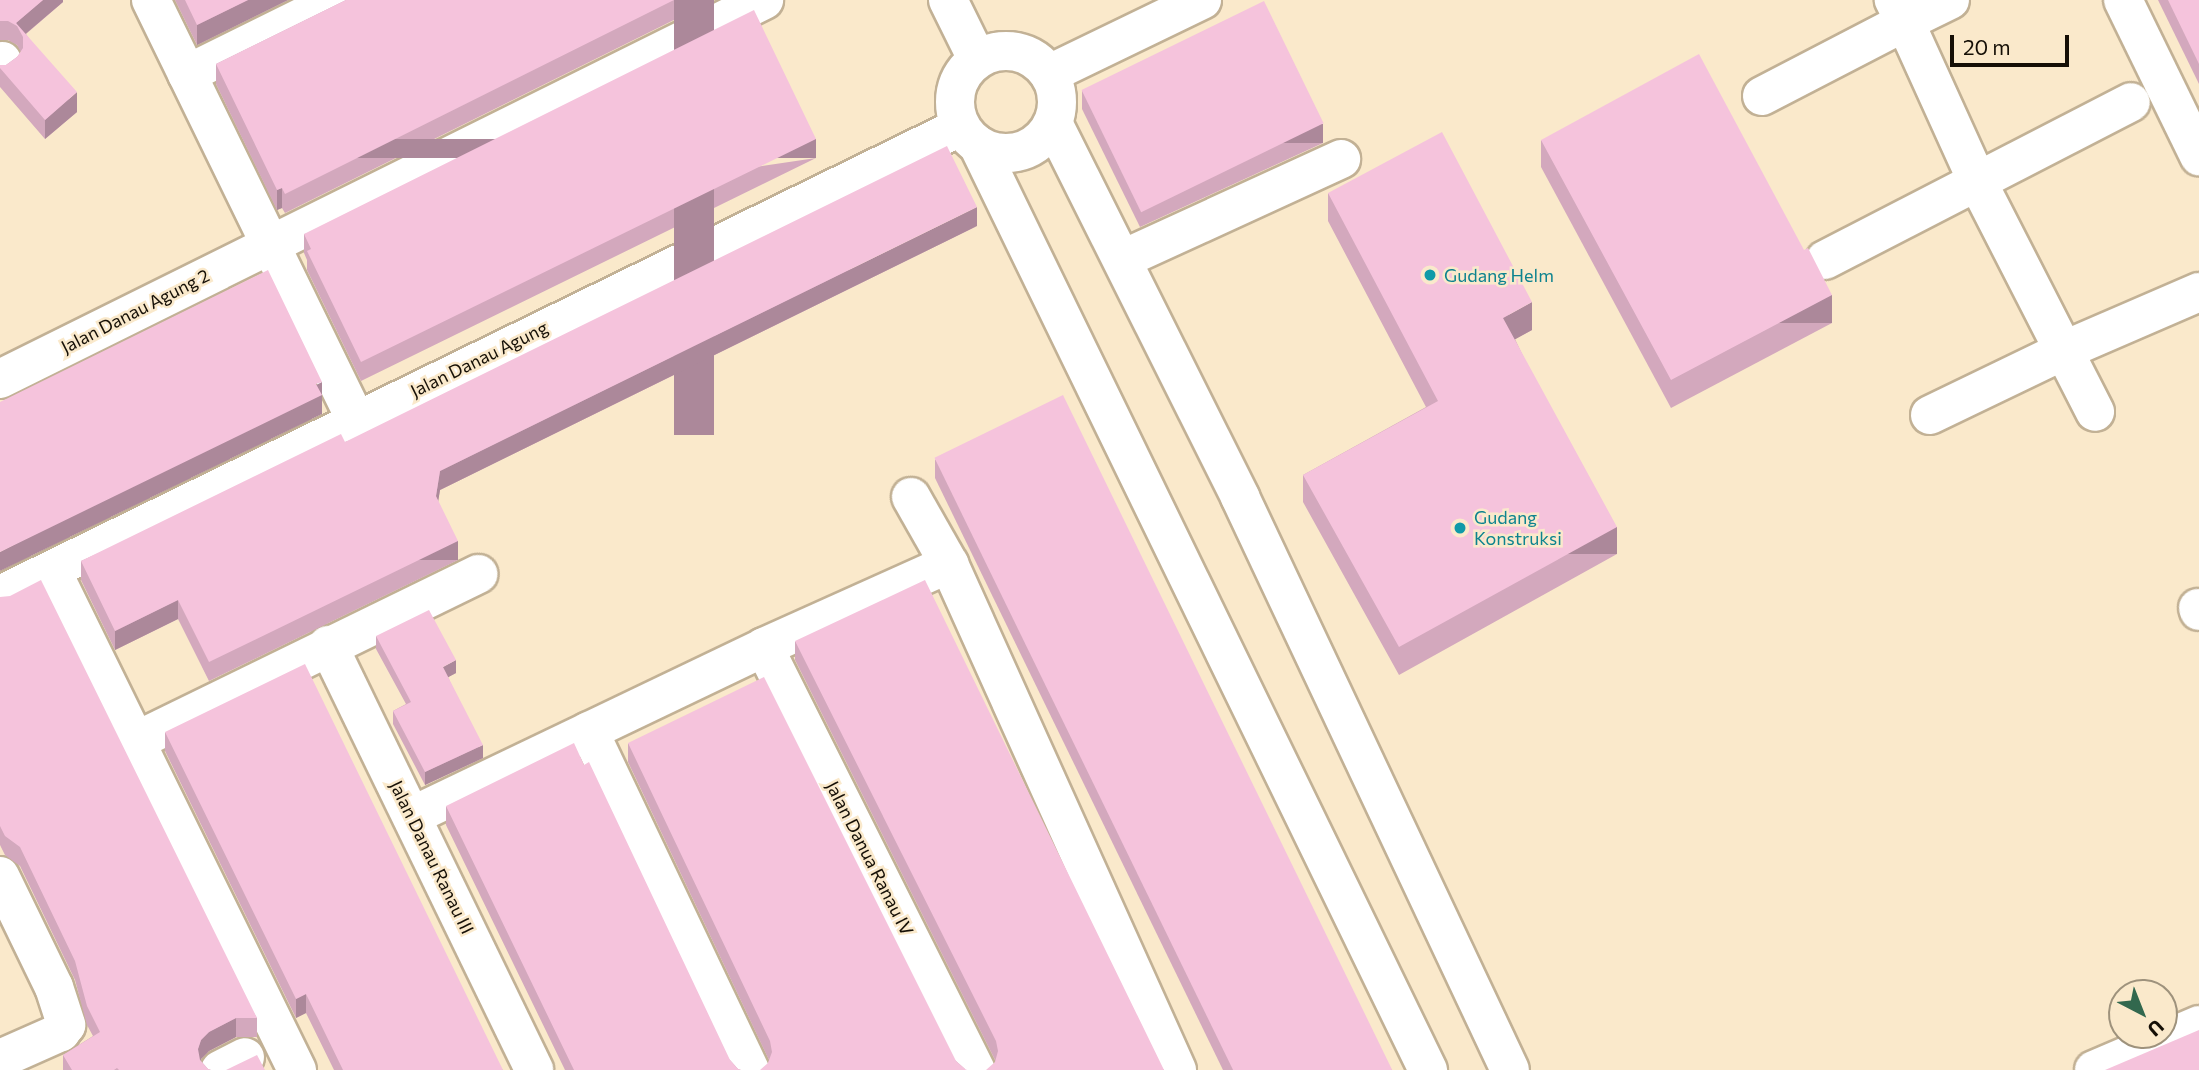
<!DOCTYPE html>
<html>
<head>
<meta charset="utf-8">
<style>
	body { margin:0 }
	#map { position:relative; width:2199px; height:1070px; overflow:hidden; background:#fae9cb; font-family:Commissioner,sans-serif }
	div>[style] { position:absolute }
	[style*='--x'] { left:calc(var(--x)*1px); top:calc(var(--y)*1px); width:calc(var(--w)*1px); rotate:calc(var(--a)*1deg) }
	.roads { filter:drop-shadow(2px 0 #c2b195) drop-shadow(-2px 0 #c2b195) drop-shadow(0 2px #c2b195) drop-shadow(0 -2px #c2b195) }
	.minor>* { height:38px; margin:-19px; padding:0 19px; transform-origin:19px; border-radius:19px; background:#fff }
	.minor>.ring { margin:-19px; padding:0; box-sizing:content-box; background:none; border:38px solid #fff; border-radius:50% }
	.wall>* { inset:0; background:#d3a8bd }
	.shaded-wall>* { inset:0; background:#ac889a; transform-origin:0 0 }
	.building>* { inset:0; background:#f5c3dc; transform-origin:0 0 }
	.dots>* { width:19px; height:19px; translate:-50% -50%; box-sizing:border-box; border:4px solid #fae9cb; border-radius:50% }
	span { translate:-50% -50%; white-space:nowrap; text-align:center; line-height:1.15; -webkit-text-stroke:5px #fae9cb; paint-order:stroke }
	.culture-label { font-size:18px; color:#0d838f }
	.left { translate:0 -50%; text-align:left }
	.street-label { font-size:18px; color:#150f06 }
	.north { position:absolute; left:2108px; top:979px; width:70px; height:70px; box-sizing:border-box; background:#fae9cb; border:2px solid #9e927c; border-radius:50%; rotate:138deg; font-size:19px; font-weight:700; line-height:28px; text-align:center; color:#150f06 }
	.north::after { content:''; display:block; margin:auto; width:24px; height:32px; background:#32684e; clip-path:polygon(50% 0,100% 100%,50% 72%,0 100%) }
	.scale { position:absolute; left:1950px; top:35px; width:119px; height:32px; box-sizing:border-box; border:4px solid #150f06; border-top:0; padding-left:9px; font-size:21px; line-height:24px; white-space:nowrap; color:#150f06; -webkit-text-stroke:5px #fae9cb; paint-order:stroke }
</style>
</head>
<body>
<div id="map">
	<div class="roads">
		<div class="minor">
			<i style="--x:151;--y:0;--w:466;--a:64"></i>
			<i style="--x:948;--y:0;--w:66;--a:63.8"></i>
			<i style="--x:1950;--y:0;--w:50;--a:153.9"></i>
			<i style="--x:1905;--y:22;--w:177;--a:65.6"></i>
			<i style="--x:1978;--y:183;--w:257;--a:62.9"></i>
			<i style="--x:2123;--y:0;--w:174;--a:64"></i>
			<i class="ring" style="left:955px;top:51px;width:64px;height:64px"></i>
			<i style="--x:0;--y:63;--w:3;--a:-45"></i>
			<i style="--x:187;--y:74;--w:167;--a:-26.3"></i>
			<i style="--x:1049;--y:74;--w:170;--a:-25.8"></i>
			<i style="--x:1762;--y:96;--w:161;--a:-27.4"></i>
			<i style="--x:1905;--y:22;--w:25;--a:-117"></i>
			<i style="--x:1053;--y:123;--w:418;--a:63.4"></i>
			<i style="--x:1240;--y:497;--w:633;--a:64.77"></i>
			<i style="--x:978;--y:145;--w:1029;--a:64.06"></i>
			<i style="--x:1123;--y:259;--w:240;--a:-24.6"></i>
			<i style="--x:1825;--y:260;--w:344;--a:-27.3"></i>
			<i style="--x:0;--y:379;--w:853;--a:-26.38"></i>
			<i style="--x:1930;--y:415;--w:150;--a:-25.7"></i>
			<i style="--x:2065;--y:350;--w:146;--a:-23.4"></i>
			<i style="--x:911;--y:497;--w:77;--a:60.4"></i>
			<i style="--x:949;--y:564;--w:555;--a:65.74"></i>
			<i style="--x:52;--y:571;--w:556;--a:63.85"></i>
			<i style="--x:0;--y:595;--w:1068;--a:-25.99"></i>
			<i style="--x:2198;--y:608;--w:3;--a:72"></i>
			<i style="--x:328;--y:645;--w:472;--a:64.1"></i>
			<i style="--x:764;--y:647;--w:473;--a:63.4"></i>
			<i style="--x:589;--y:731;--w:375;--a:64.6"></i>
			<i style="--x:136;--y:741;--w:381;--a:-26"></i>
			<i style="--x:412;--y:816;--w:390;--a:-25.6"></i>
			<i style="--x:764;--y:647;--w:203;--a:-24.2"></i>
			<i style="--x:0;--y:876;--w:123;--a:64.1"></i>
			<i style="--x:54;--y:987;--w:40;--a:72"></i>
			<i style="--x:66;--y:1025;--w:9;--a:126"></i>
			<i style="--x:61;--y:1032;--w:67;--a:156.1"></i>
			<i style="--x:220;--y:1070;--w:28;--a:-27"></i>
			<i style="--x:2094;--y:1070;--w:114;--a:-23.2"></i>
		</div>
	</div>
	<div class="wall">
		<i style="clip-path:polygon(0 0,63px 0,63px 2px,26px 34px,77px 112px,45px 139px,0 87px,0 65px,6px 65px,17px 57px,21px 52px,17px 45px,8px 40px,0 40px)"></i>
		<i style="clip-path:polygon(175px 0,288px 0,197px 45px)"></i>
		<i style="clip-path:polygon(346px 0,714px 0,285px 213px,282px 208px,277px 210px,216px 84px,216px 64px)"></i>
		<i style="clip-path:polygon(2158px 0,2199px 0,2199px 84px)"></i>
		<i style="clip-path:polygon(1082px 90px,1323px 143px,1140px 227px,1082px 109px)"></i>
		<i style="clip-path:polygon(1541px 140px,1832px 323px,1671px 408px,1541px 167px)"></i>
		<i style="clip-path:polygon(816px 158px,361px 381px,307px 270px,307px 260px,304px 253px,304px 234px)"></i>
		<i style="clip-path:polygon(1328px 193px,1532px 330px,1515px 339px,1617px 554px,1399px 675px,1303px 502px,1303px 475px,1426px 407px,1328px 221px)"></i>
		<i style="clip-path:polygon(977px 226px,440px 490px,438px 501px,458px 560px,209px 681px,178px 619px,115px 650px,81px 580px,81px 561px,345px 442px)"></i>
		<i style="clip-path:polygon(935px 459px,1392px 1070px,1223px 1070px,935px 478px)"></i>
		<i style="clip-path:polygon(0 597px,257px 1018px,257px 1037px,236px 1037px,209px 1051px,201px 1059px,201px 1061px,208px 1069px,211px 1070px,63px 1070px,63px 1055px,93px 1036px,87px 1025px,75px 980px,20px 866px,5px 855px,0 845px)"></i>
		<i style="clip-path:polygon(376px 636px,456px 673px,448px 677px,483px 758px,425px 785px,393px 724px,393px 711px,406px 704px,376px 649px)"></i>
		<i style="clip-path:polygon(795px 641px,1164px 1070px,995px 1062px,995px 1060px,795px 660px)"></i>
		<i style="clip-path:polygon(165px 732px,503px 1070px,334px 1070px,306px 1013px,296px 1018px,165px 751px)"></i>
		<i style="clip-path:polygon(628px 743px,956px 1061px,965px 1069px,768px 1063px,769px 1060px,628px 762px)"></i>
		<i style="clip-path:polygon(446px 806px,730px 1060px,738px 1069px,741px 1070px,565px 1070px,446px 825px)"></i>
	</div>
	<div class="shaded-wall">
		<i style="clip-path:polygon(43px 0,63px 0,63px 2px,23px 36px,16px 23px)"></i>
		<i style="clip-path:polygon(248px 0,288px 0,197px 45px,197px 25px)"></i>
		<i style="left:674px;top:0;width:40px;height:435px"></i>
		<i style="clip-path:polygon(77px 92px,77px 112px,45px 139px,45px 120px)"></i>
		<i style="left:1323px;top:124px;width:19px;height:201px;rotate:90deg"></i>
		<i style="left:816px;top:139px;width:19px;height:507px;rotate:90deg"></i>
		<i style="clip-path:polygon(282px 188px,282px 208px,277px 210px,277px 190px)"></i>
		<i style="clip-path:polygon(977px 207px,977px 226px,440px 490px,436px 515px,436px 496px,440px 471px)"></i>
		<i style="left:1832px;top:295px;width:28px;height:182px;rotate:90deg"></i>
		<i style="clip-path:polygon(1532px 302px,1532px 330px,1503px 346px,1503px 318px)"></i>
		<i style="clip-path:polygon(322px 382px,322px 414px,0 571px,0 552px)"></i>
		<i style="left:1617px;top:527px;width:27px;height:249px;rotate:90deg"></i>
		<i style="left:458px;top:541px;width:19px;height:277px;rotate:90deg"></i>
		<i style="clip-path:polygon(178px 600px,178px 619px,115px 650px,115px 631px)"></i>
		<i style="clip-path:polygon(456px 660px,456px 673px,443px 680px,443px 667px)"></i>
		<i style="clip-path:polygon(483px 745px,483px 758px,425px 785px,425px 772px)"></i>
		<i style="clip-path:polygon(306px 994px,306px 1013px,296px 1018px,296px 999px)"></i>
		<i style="clip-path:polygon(236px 1018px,236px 1037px,209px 1051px,201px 1059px,198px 1068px,198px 1049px,201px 1040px,209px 1032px)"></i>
	</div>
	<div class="building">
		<i style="clip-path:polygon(0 0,43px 0,16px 23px,77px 92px,45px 120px,0 68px,0 65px,6px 65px,17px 57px,23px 48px,23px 37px,17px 26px,8px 21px,0 21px)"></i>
		<i style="clip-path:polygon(185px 0,248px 0,197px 25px)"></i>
		<i style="clip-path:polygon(346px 0,674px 0,285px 194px,282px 188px,277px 190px,216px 64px)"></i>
		<i style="clip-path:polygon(2168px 0,2199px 0,2199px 64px)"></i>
		<i style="left:1264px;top:1px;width:136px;height:203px;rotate:64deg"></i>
		<i style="clip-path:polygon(754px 10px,816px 139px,361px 362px,307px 251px,311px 249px,304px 234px)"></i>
		<i style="clip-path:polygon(1699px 54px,1804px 250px,1808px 248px,1832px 295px,1671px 380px,1541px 140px)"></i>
		<i style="clip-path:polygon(1442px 132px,1532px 302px,1503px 318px,1617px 527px,1399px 647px,1303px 475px,1438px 401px,1328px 193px)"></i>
		<i style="clip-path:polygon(947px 146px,977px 207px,440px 471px,436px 496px,458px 541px,209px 662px,178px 600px,115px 631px,81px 561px,341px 434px,345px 442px)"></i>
		<i style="clip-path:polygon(268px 270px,322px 382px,316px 384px,322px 395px,0 552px,0 402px)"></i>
		<i style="left:1063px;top:395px;width:751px;height:143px;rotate:64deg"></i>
		<i style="clip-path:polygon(41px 580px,257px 1018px,236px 1018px,209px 1032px,201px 1040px,198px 1049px,200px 1060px,208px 1069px,211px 1070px,119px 1070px,117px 1068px,114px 1070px,72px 1070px,63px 1055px,100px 1032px,87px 1006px,75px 961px,20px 847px,5px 836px,0 826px,0 597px,10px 596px)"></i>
		<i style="clip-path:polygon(925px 580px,1164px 1070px,986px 1070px,995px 1062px,998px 1051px,996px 1041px,795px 641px)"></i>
		<i style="clip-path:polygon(429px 610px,456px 660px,443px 667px,483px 745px,425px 772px,393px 711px,411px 702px,376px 636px)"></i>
		<i style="clip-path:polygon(305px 664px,503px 1070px,343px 1070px,306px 994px,296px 999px,165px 732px)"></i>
		<i style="clip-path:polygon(764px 677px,956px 1061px,965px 1069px,967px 1070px,760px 1070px,768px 1063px,772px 1052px,770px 1041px,628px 743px)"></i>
		<i style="clip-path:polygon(574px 743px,584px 765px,589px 762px,730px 1060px,738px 1069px,741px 1070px,574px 1070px,446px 806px)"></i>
		<i style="clip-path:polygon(2199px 1030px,2199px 1070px,2105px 1070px)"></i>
		<i style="clip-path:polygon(257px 1055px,265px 1070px,226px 1070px)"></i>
	</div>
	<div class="dots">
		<i style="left:1430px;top:275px;background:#0f9aa8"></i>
		<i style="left:1460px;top:528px;background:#0f9aa8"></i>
	</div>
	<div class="culture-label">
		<span class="left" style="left:1444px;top:275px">Gudang Helm</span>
		<span class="left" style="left:1474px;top:528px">Gudang<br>Konstruksi</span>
	</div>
	<div class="street-label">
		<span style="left:135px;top:311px;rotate:-27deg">Jalan Danau Agung 2</span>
		<span style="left:479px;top:359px;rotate:-26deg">Jalan Danau Agung</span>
		<span style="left:432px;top:857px;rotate:64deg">Jalan Danau Ranau III</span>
		<span style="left:870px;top:858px;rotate:63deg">Jalan Danua Ranau IV</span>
	</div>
	<div class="north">U</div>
	<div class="scale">20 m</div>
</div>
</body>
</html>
